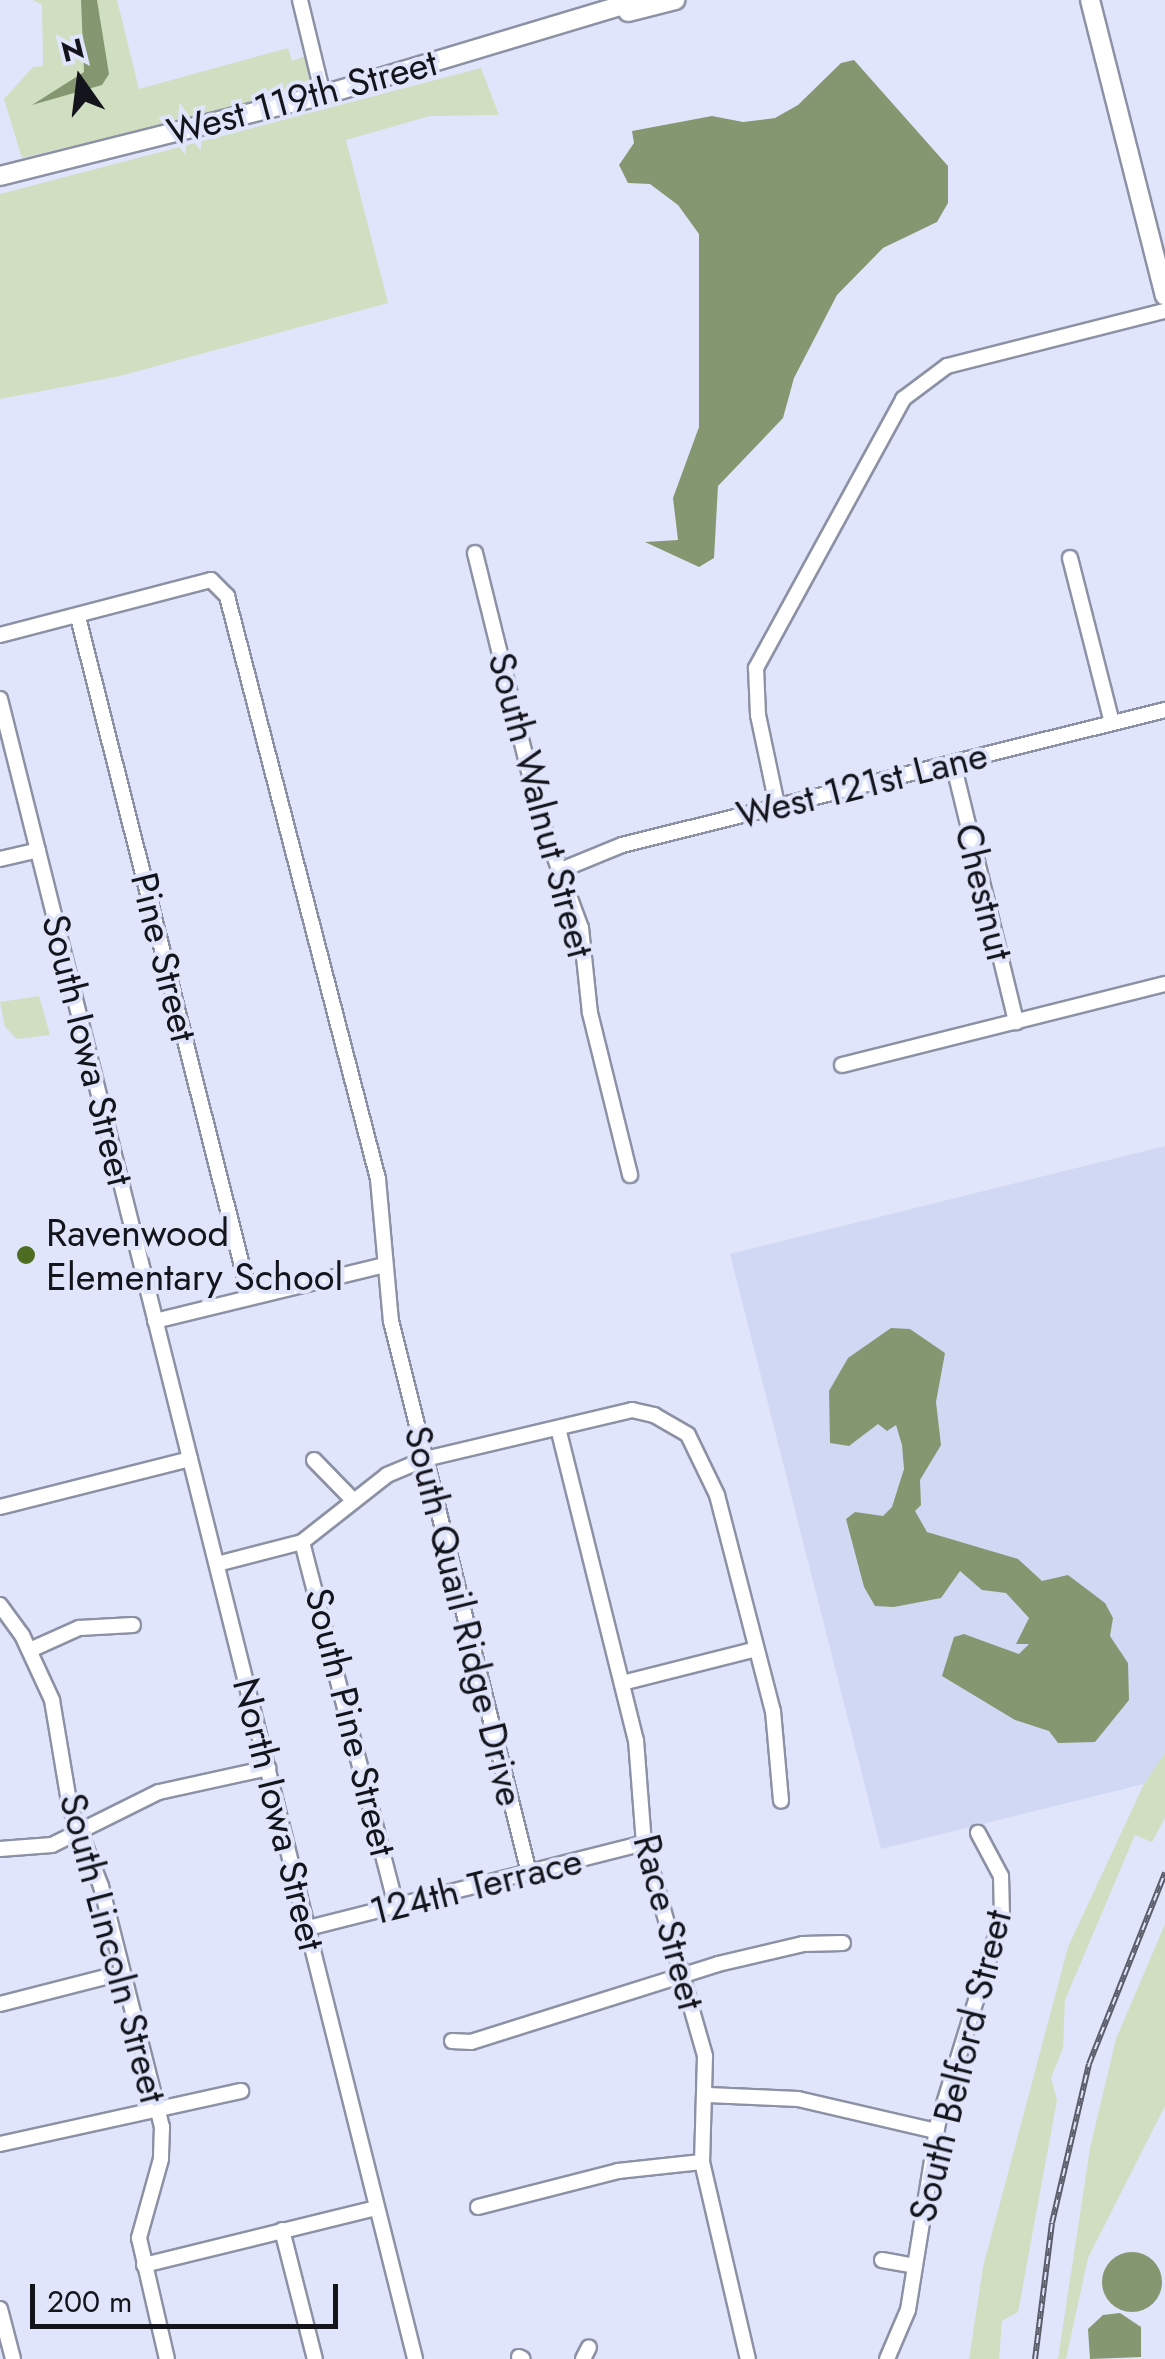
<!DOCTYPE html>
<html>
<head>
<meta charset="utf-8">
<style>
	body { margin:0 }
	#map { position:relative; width:1165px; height:2359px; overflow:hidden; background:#e0e5fb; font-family:Jost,sans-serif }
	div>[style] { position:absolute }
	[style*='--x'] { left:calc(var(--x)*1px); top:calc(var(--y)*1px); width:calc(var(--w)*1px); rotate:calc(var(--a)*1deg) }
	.built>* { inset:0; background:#d0d8f4 }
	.green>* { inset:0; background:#d0dfc1 }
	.water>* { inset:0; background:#859771 }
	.round { border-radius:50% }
	.roads { filter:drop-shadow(2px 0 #8c91a5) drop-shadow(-2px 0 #8c91a5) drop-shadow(0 2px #8c91a5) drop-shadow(0 -2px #8c91a5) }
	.minor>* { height:14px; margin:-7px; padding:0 7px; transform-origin:7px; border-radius:7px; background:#fff }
	.major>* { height:18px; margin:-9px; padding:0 9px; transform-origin:9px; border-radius:9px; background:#fff }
	.rail>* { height:6px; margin-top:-3px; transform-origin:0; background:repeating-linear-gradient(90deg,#e0e5fb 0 8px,#5b5d6a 0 16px); box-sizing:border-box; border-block:2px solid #5b5d6a }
	.dots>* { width:28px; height:28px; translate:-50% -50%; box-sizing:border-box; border:5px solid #e0e5fb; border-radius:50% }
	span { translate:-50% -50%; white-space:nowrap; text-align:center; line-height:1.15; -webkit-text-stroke:8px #e0e5fb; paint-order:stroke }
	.street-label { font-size:38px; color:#13141c }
	.poi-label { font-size:38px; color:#13141c }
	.left { translate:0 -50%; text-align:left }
	.north { position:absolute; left:30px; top:30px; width:100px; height:100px; -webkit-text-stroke:8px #e0e5fb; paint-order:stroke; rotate:346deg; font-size:28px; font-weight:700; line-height:40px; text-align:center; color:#13141c }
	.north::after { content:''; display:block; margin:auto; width:35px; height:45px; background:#13141c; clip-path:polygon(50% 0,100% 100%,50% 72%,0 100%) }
	.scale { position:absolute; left:30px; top:2284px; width:308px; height:45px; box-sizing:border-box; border:5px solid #13141c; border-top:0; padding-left:12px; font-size:30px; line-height:35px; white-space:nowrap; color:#13141c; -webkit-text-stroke:8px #e0e5fb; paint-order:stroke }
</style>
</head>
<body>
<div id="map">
	<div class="built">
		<i style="clip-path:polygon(1165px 1146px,1165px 1753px,1144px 1784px,881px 1849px,730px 1254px)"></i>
	</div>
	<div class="green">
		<i style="clip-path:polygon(33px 0,117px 0,139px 89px,288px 48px,292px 61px,305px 56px,310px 85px,301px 93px,22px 158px,4px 99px,33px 67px,43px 66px,42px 5px)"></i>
		<i style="clip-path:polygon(481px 68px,499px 115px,430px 116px,346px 140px,388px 303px,120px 376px,0 399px,0 194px)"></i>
		<i style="clip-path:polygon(39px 996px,50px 1035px,17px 1039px,5px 1027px,0 1002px)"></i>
		<i style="clip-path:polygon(1165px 1753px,1165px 1818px,1152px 1842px,1135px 1835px,1065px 2000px,1063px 2048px,1051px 2078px,1057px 2100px,1018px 2312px,1002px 2321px,999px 2359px,969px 2359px,983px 2267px,1068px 1947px,1144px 1784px)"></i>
		<i style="clip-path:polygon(1165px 1924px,1165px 2106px,1088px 2258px,1066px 2359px,1058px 2359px,1090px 2148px,1116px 2039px)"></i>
	</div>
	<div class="water">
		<i style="clip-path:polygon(81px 0,97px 0,109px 74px,102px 85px,32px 105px,84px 72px)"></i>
		<i style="clip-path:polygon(854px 60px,948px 166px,948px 203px,937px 222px,883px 248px,837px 295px,794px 378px,783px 418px,718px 486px,714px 558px,699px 567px,645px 542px,678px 540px,673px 498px,699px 427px,699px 234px,678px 205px,650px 184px,628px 183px,619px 165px,634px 143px,632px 131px,712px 116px,743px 122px,775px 118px,798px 105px,841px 63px)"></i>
		<i style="clip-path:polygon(891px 1328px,910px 1329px,945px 1353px,936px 1402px,941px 1445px,920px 1480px,921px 1505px,915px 1511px,927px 1532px,1018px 1559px,1042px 1581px,1068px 1575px,1105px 1603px,1113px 1618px,1110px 1636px,1128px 1663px,1129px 1700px,1095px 1742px,1058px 1743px,1049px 1731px,1015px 1720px,942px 1676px,954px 1637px,964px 1634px,1019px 1654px,1029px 1644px,1016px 1644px,1029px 1618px,1006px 1593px,982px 1590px,960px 1571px,941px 1598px,894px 1607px,875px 1606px,864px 1587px,846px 1519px,855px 1512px,883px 1516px,892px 1507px,904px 1469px,902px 1445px,896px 1425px,887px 1431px,878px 1424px,849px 1446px,830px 1443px,829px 1391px,848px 1358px)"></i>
		<i class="round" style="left:1102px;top:2252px;width:60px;height:60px"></i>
		<i style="clip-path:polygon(1120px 2313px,1141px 2327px,1141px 2357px,1090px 2359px,1088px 2329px,1103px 2315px)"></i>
	</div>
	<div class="roads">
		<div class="minor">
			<i style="--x:300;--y:0;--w:98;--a:76.4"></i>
			<i style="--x:475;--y:553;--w:275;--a:76.1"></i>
			<i style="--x:541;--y:820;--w:115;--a:69.7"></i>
			<i style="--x:581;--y:928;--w:85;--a:84"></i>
			<i style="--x:590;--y:1013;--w:167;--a:76.1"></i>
			<i style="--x:1070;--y:558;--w:170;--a:75.7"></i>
			<i style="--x:78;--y:617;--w:701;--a:75.81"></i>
			<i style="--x:0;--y:635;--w:218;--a:-14.6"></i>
			<i style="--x:211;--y:580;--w:23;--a:45"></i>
			<i style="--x:227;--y:596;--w:602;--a:75.48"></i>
			<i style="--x:378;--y:1179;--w:143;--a:84.8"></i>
			<i style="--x:391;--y:1321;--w:569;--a:75.96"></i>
			<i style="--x:0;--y:699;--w:1711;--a:75.96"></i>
			<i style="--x:953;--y:763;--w:267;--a:76.3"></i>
			<i style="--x:777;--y:805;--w:92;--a:-101.9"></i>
			<i style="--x:758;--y:715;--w:47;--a:-92.4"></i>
			<i style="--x:756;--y:668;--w:307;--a:-61.3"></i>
			<i style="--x:903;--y:399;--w:55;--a:-36.9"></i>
			<i style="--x:947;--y:366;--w:225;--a:-14.2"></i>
			<i style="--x:0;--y:859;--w:39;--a:-13"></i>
			<i style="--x:561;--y:870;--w:66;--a:-22.3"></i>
			<i style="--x:622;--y:845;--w:560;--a:-13.96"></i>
			<i style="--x:842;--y:1065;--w:333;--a:-14.1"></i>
			<i style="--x:155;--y:1321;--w:236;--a:-13.7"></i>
			<i style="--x:558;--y:1428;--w:322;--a:76"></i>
			<i style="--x:636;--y:1740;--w:103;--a:85.6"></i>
			<i style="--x:644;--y:1843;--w:222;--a:74"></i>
			<i style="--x:705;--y:2056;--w:106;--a:91.6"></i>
			<i style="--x:702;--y:2162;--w:202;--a:76.9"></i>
			<i style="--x:314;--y:1460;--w:57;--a:45.7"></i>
			<i style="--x:0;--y:1507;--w:196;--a:-14.2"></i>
			<i style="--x:302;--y:1542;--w:375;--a:75.5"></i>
			<i style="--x:217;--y:1564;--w:88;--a:-14.5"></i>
			<i style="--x:302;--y:1542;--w:108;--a:-38.2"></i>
			<i style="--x:387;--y:1475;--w:41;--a:-22.8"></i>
			<i style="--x:425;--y:1459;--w:213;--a:-13.3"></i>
			<i style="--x:632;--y:1410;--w:23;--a:13"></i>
			<i style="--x:654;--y:1415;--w:39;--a:30"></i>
			<i style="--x:688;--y:1435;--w:67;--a:64.2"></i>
			<i style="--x:717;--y:1495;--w:223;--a:75.5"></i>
			<i style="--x:773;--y:1711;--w:90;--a:84.9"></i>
			<i style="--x:0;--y:1605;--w:37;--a:54"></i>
			<i style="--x:22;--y:1635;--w:72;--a:65.2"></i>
			<i style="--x:52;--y:1700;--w:109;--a:80.5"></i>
			<i style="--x:70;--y:1807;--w:85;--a:68.6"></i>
			<i style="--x:101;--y:1886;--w:249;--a:75.8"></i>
			<i style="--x:162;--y:2127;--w:32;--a:92"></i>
			<i style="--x:161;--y:2159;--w:82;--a:105.6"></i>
			<i style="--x:139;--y:2238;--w:124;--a:77"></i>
			<i style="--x:30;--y:1650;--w:54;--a:-24.2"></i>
			<i style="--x:79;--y:1628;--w:54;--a:-3.2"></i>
			<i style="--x:622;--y:1683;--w:138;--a:-14.2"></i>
			<i style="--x:0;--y:1849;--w:52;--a:-4.4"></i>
			<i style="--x:52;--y:1845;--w:119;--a:-26.4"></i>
			<i style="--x:159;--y:1792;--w:112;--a:-12.4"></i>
			<i style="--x:308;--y:1928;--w:347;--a:-14.2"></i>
			<i style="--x:0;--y:2004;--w:125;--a:-14.4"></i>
			<i style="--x:452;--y:2041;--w:19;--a:3"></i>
			<i style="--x:471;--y:2042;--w:259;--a:-17.5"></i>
			<i style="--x:718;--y:1964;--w:87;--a:-13.2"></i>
			<i style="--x:803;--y:1944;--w:40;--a:-1.4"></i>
			<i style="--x:708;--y:2095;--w:90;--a:2.5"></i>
			<i style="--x:798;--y:2099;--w:142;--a:13.1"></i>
			<i style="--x:0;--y:2144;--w:247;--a:-12.4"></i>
			<i style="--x:478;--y:2207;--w:145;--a:-14.4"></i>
			<i style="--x:618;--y:2171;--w:84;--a:-6.1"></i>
			<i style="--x:282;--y:2230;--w:133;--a:75.7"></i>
			<i style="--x:882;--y:2260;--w:29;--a:10"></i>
			<i style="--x:144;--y:2265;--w:239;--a:-13.8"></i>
			<i style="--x:0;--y:2309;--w:52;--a:75.4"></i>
			<i style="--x:519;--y:2357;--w:4;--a:27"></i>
			<i style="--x:583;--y:2359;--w:13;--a:-63"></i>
			<i style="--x:887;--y:2359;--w:53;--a:-66.8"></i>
			<i style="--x:908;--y:2310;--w:189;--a:-80.9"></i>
			<i style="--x:938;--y:2123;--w:217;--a:-72.8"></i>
			<i style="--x:1002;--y:1916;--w:40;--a:-91.4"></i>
			<i style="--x:1001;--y:1876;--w:49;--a:-118.1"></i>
		</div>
		<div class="major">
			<i style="--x:1090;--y:0;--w:305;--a:75.8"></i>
			<i style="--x:628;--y:12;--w:49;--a:-14.3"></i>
			<i style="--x:0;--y:176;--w:333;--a:-14.1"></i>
			<i style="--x:323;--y:95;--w:330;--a:-16.7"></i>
		</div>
	</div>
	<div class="rail">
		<i style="--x:1035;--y:2359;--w:137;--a:-82.9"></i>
		<i style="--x:1052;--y:2223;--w:163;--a:-76.9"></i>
		<i style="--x:1089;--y:2064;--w:206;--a:-68.3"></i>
	</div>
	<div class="dots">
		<i style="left:26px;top:1255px;background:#4e6d22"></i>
	</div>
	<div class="street-label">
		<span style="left:302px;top:97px;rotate:-15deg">West 119th Street</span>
		<span style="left:862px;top:785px;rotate:-14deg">West 121st Lane</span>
		<span style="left:541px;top:805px;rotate:75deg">South Walnut Street</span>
		<span style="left:984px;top:892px;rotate:76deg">Chestnut</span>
		<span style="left:164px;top:957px;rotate:76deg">Pine Street</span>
		<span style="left:88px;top:1050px;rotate:76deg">South Iowa Street</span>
		<span style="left:464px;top:1616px;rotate:76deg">South Quail Ridge Drive</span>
		<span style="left:351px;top:1722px;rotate:76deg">South Pine Street</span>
		<span style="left:279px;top:1814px;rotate:76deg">North Iowa Street</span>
		<span style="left:476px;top:1886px;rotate:-14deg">124th Terrace</span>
		<span style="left:669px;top:1922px;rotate:75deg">Race Street</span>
		<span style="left:113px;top:1948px;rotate:75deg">South Lincoln Street</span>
		<span style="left:960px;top:2066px;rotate:-76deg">South Belford Street</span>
	</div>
	<div class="poi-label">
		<span class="left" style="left:46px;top:1255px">Ravenwood<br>Elementary School</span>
	</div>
	<div class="north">N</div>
	<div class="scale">200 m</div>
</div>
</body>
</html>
